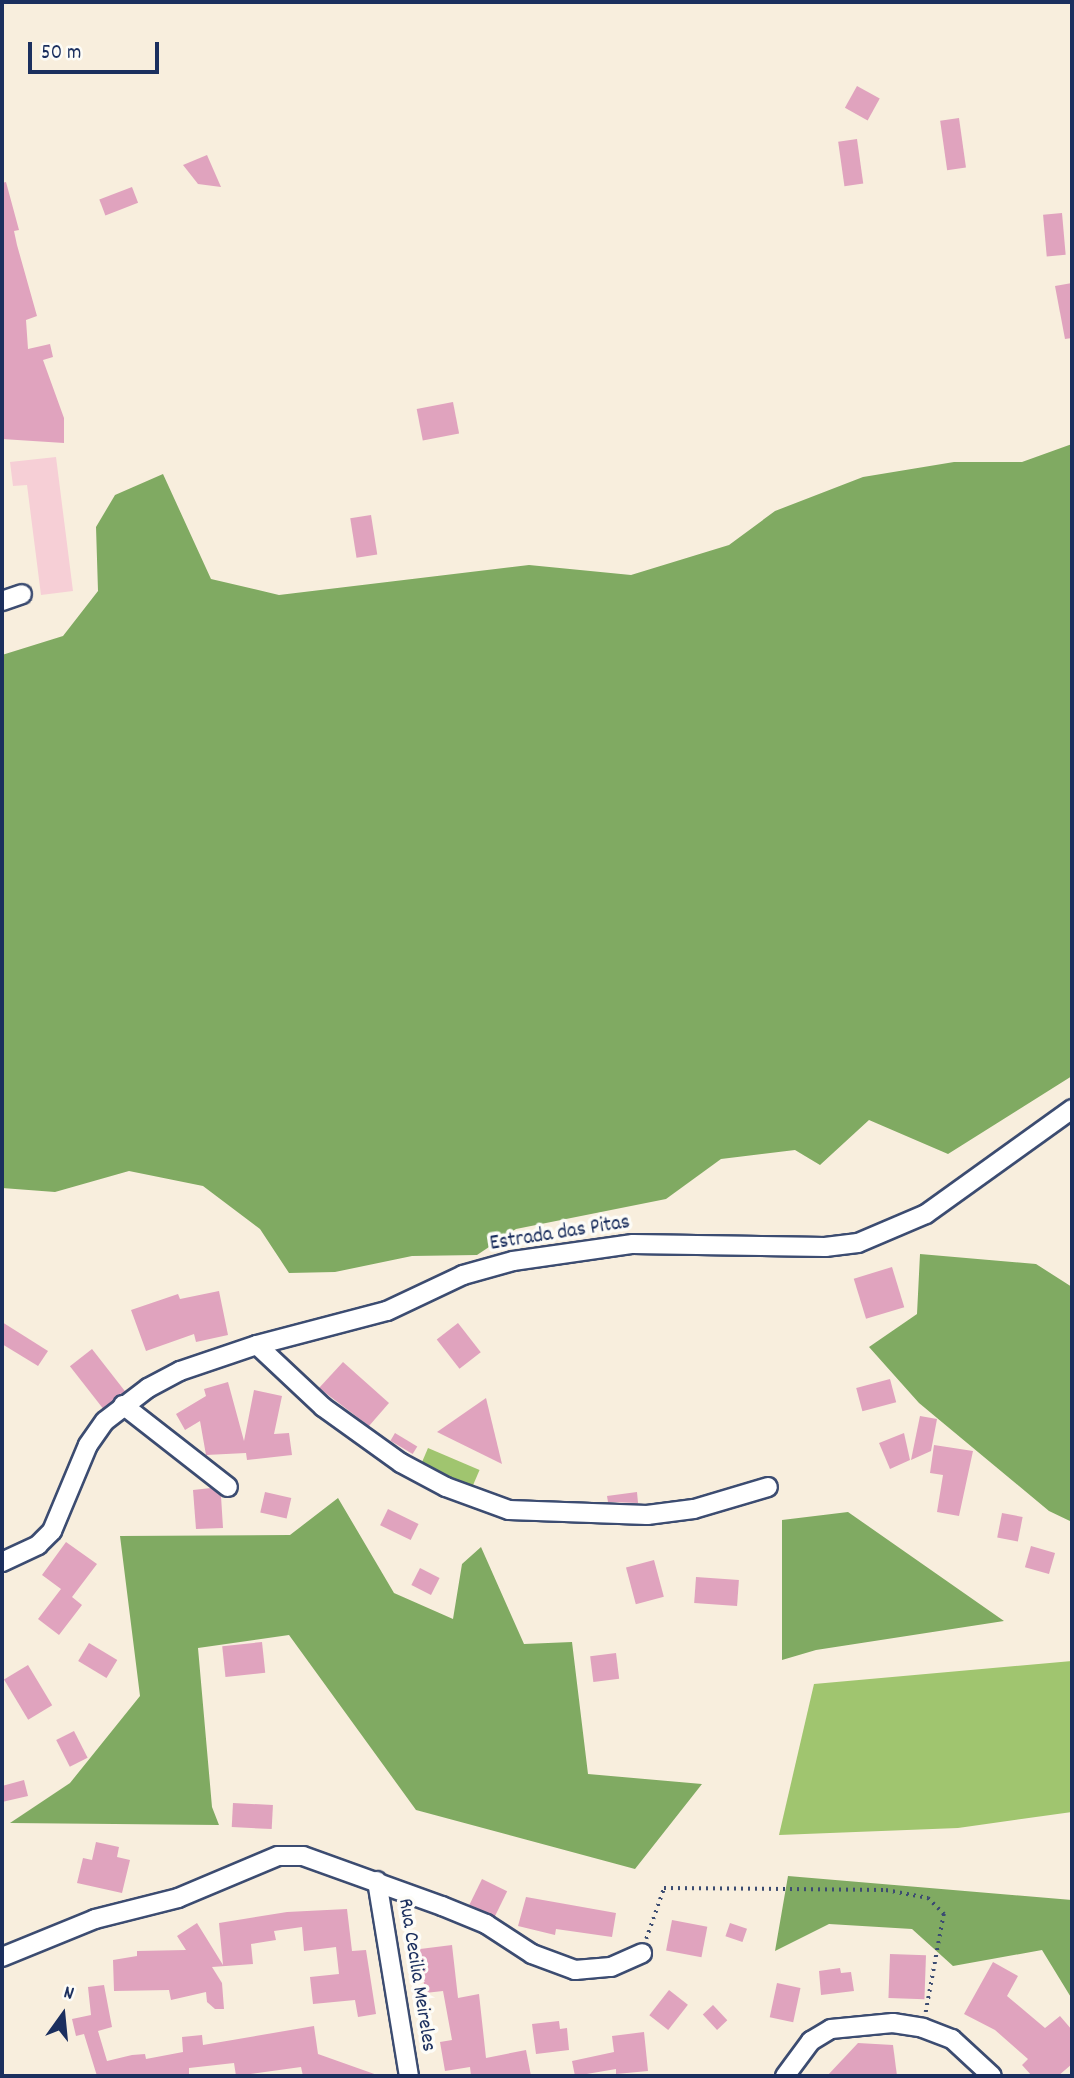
<!DOCTYPE html>
<html>
<head>
<meta charset="utf-8">
<style>
	body { margin:0 }
	#map { position:relative; width:1074px; height:2078px; overflow:hidden; background:#f8eedd; font-family:Dekko,sans-serif }
	div>[style] { position:absolute }
	[style*='--x'] { left:calc(var(--x)*1px); top:calc(var(--y)*1px); width:calc(var(--w)*1px); rotate:calc(var(--a)*1deg) }
	.built>* { inset:0; background:#f6cfd6 }
	.green>* { inset:0; background:#a0c56f; transform-origin:0 0 }
	.forest>* { inset:0; background:#80aa62 }
	.building>* { inset:0; background:#e0a3be; transform-origin:0 0 }
	.path>* { height:3.5px; margin-top:-1.75px; transform-origin:0; background:repeating-linear-gradient(90deg,#3c4c71 0 2px,transparent 0 7px) }
	.roads { filter:drop-shadow(2px 0 #3c4c71) drop-shadow(-2px 0 #3c4c71) drop-shadow(0 2px #3c4c71) drop-shadow(0 -2px #3c4c71) }
	.minor>* { height:18px; margin:-9px; padding:0 9px; transform-origin:9px; border-radius:9px; background:#fff }
	span { translate:-50% -50%; white-space:nowrap; text-align:center; line-height:1.15; -webkit-text-stroke:7px #fdfcf7; paint-order:stroke }
	.street-label { font-size:21px; color:#1b2f5e }
	.frame { position:absolute; inset:0; border:4px solid #1b2f5e; pointer-events:none }
	.north { position:absolute; left:28px; top:1980px; width:70px; height:70px; -webkit-text-stroke:5px #fdfcf7; paint-order:stroke; rotate:15deg; font-size:19px; font-weight:700; line-height:28px; text-align:center; color:#1b2f5e }
	.north::after { content:''; display:block; margin:auto; width:24px; height:32px; background:#1b2f5e; clip-path:polygon(50% 0,100% 100%,50% 72%,0 100%) }
	.scale { position:absolute; left:28px; top:42px; width:131px; height:32px; box-sizing:border-box; border:4px solid #1b2f5e; border-top:0; padding-left:9px; font-size:21px; line-height:24px; white-space:nowrap; color:#1b2f5e; -webkit-text-stroke:5px #fdfcf7; paint-order:stroke }
</style>
</head>
<body>
<div id="map">
	<div class="built">
		<i style="clip-path:polygon(56px 457px,73px 591px,41px 595px,27px 485px,13px 486px,10px 462px)"></i>
	</div>
	<div class="green">
		<i style="left:428px;top:1448px;width:56px;height:23px;rotate:23deg"></i>
		<i style="clip-path:polygon(1072px 1661px,1072px 1812px,958px 1828px,779px 1835px,814px 1684px)"></i>
	</div>
	<div class="forest">
		<i style="clip-path:polygon(1072px 444px,1072px 1076px,948px 1154px,869px 1120px,820px 1165px,795px 1150px,721px 1159px,666px 1199px,516px 1229px,477px 1255px,412px 1256px,335px 1272px,289px 1273px,260px 1229px,203px 1186px,129px 1171px,55px 1192px,2px 1188px,2px 655px,63px 636px,98px 591px,96px 527px,115px 495px,163px 474px,211px 579px,279px 595px,529px 565px,631px 575px,729px 545px,775px 511px,863px 477px,954px 462px,1022px 462px)"></i>
		<i style="clip-path:polygon(920px 1254px,1036px 1264px,1072px 1287px,1072px 1522px,1049px 1511px,919px 1403px,869px 1347px,917px 1314px)"></i>
		<i style="clip-path:polygon(338px 1498px,394px 1593px,453px 1619px,462px 1564px,481px 1547px,524px 1644px,572px 1642px,588px 1774px,702px 1784px,635px 1869px,416px 1810px,289px 1635px,198px 1648px,212px 1807px,219px 1825px,10px 1823px,70px 1783px,140px 1696px,120px 1536px,290px 1535px)"></i>
		<i style="clip-path:polygon(848px 1512px,1004px 1621px,816px 1650px,782px 1660px,782px 1520px)"></i>
		<i style="clip-path:polygon(788px 1876px,1072px 1900px,1072px 1999px,1042px 1950px,953px 1966px,912px 1929px,829px 1924px,775px 1951px)"></i>
	</div>
	<div class="building">
		<i style="left:857px;top:86px;width:26px;height:25px;rotate:29deg"></i>
		<i style="left:959px;top:118px;width:50px;height:19px;rotate:82deg"></i>
		<i style="left:857px;top:139px;width:45px;height:19px;rotate:82deg"></i>
		<i style="clip-path:polygon(207px 155px,221px 187px,198px 184px,183px 165px)"></i>
		<i style="clip-path:polygon(6px 182px,19px 230px,14px 231px,17px 245px,37px 316px,26px 320px,28px 349px,50px 344px,53px 357px,43px 360px,64px 418px,64px 443px,2px 439px,2px 183px)"></i>
		<i style="left:132px;top:187px;width:17px;height:35px;rotate:69deg"></i>
		<i style="left:1062px;top:213px;width:42px;height:19px;rotate:85deg"></i>
		<i style="clip-path:polygon(1072px 283px,1072px 338px,1065px 339px,1055px 286px)"></i>
		<i style="left:453px;top:402px;width:32px;height:37px;rotate:79deg"></i>
		<i style="left:371px;top:515px;width:40px;height:21px;rotate:81deg"></i>
		<i style="left:892px;top:1267px;width:42px;height:40px;rotate:73deg"></i>
		<i style="clip-path:polygon(219px 1291px,228px 1335px,196px 1342px,194px 1334px,146px 1351px,131px 1310px,178px 1294px,180px 1299px)"></i>
		<i style="clip-path:polygon(2px 1322px,48px 1351px,38px 1366px,2px 1344px)"></i>
		<i style="left:458px;top:1323px;width:37px;height:27px;rotate:52deg"></i>
		<i style="left:92px;top:1349px;width:54px;height:28px;rotate:52deg"></i>
		<i style="clip-path:polygon(343px 1362px,389px 1403px,369px 1426px,319px 1388px)"></i>
		<i style="left:890px;top:1379px;width:24px;height:35px;rotate:75deg"></i>
		<i style="clip-path:polygon(228px 1382px,244px 1441px,254px 1390px,282px 1396px,274px 1434px,289px 1433px,292px 1455px,247px 1460px,246px 1453px,206px 1455px,200px 1421px,185px 1430px,176px 1414px,206px 1396px,204px 1389px)"></i>
		<i style="clip-path:polygon(486px 1398px,502px 1464px,437px 1432px)"></i>
		<i style="clip-path:polygon(920px 1416px,937px 1419px,931px 1451px,911px 1460px)"></i>
		<i style="left:395px;top:1433px;width:26px;height:9px;rotate:31deg"></i>
		<i style="clip-path:polygon(904px 1433px,910px 1460px,890px 1469px,879px 1443px)"></i>
		<i style="clip-path:polygon(934px 1445px,973px 1451px,959px 1516px,937px 1512px,943px 1475px,930px 1473px)"></i>
		<i style="clip-path:polygon(211px 1488px,221px 1496px,223px 1528px,196px 1529px,193px 1490px)"></i>
		<i style="left:265px;top:1492px;width:27px;height:21px;rotate:13deg"></i>
		<i style="clip-path:polygon(637px 1492px,638px 1503px,608px 1502px,607px 1496px)"></i>
		<i style="left:388px;top:1509px;width:34px;height:18px;rotate:26deg"></i>
		<i style="left:1002px;top:1513px;width:21px;height:25px;rotate:11deg"></i>
		<i style="clip-path:polygon(66px 1542px,97px 1564px,72px 1597px,82px 1605px,59px 1635px,38px 1619px,61px 1589px,42px 1575px)"></i>
		<i style="left:1031px;top:1546px;width:25px;height:22px;rotate:16deg"></i>
		<i style="left:654px;top:1560px;width:38px;height:29px;rotate:75deg"></i>
		<i style="left:420px;top:1568px;width:22px;height:19px;rotate:27deg"></i>
		<i style="left:696px;top:1577px;width:43px;height:26px;rotate:4deg"></i>
		<i style="left:262px;top:1642px;width:31px;height:40px;rotate:84deg"></i>
		<i style="left:89px;top:1643px;width:33px;height:21px;rotate:31deg"></i>
		<i style="left:616px;top:1653px;width:26px;height:26px;rotate:83deg"></i>
		<i style="left:28px;top:1665px;width:47px;height:28px;rotate:59deg"></i>
		<i style="left:74px;top:1731px;width:30px;height:20px;rotate:63deg"></i>
		<i style="clip-path:polygon(24px 1780px,28px 1796px,2px 1802px,2px 1786px)"></i>
		<i style="left:233px;top:1803px;width:40px;height:24px;rotate:3deg"></i>
		<i style="clip-path:polygon(96px 1842px,119px 1847px,117px 1857px,130px 1860px,122px 1893px,77px 1883px,83px 1858px,92px 1860px)"></i>
		<i style="left:482px;top:1879px;width:28px;height:29px;rotate:26deg"></i>
		<i style="clip-path:polygon(526px 1897px,616px 1913px,612px 1937px,556px 1929px,555px 1935px,518px 1926px)"></i>
		<i style="clip-path:polygon(347px 1909px,352px 1951px,366px 1950px,376px 2014px,358px 2017px,355px 2000px,313px 2004px,310px 1977px,339px 1974px,336px 1947px,304px 1951px,302px 1927px,274px 1931px,276px 1940px,251px 1944px,253px 1964px,212px 1967px,222px 1983px,224px 2009px,215px 2009px,207px 2002px,206px 1992px,171px 2000px,169px 1990px,114px 1991px,113px 1960px,137px 1956px,137px 1951px,186px 1950px,177px 1936px,197px 1923px,223px 1965px,219px 1923px,287px 1912px)"></i>
		<i style="left:672px;top:1920px;width:36px;height:31px;rotate:11deg"></i>
		<i style="left:730px;top:1923px;width:18px;height:14px;rotate:19deg"></i>
		<i style="clip-path:polygon(452px 1945px,458px 1998px,479px 1994px,486px 2058px,526px 2050px,531px 2076px,471px 2076px,470px 2067px,445px 2071px,440px 2042px,452px 2040px,443px 1991px,425px 1993px,420px 1949px)"></i>
		<i style="left:890px;top:1954px;width:36px;height:44px;rotate:2deg"></i>
		<i style="clip-path:polygon(993px 1962px,1018px 1976px,1007px 1996px,1045px 2028px,1060px 2016px,1072px 2030px,1072px 2064px,1058px 2076px,1032px 2076px,1022px 2065px,1028px 2059px,995px 2030px,964px 2014px)"></i>
		<i style="clip-path:polygon(840px 1968px,841px 1973px,851px 1972px,854px 1991px,821px 1995px,819px 1971px)"></i>
		<i style="left:777px;top:1983px;width:24px;height:35px;rotate:12deg"></i>
		<i style="clip-path:polygon(104px 1985px,112px 2027px,98px 2031px,107px 2061px,132px 2055px,145px 2054px,146px 2059px,183px 2052px,182px 2037px,202px 2035px,203px 2045px,314px 2026px,318px 2054px,380px 2076px,303px 2076px,301px 2067px,236px 2076px,234px 2063px,189px 2068px,189px 2076px,97px 2076px,84px 2034px,76px 2036px,72px 2019px,91px 2015px,88px 1987px)"></i>
		<i style="left:669px;top:1990px;width:24px;height:32px;rotate:38deg"></i>
		<i style="left:713px;top:2005px;width:21px;height:14px;rotate:47deg"></i>
		<i style="clip-path:polygon(559px 2021px,560px 2029px,567px 2028px,569px 2050px,536px 2054px,532px 2024px)"></i>
		<i style="clip-path:polygon(644px 2032px,648px 2071px,616px 2074px,616px 2069px,575px 2076px,572px 2061px,614px 2052px,612px 2036px)"></i>
		<i style="clip-path:polygon(858px 2043px,893px 2045px,897px 2076px,827px 2076px)"></i>
	</div>
	<div class="path">
		<i style="--x:646;--y:1939;--w:54;--a:-70.6"></i>
		<i style="--x:664;--y:1888;--w:222;--a:0.5"></i>
		<i style="--x:886;--y:1890;--w:43;--a:10.8"></i>
		<i style="--x:928;--y:1898;--w:23;--a:45"></i>
		<i style="--x:944;--y:1914;--w:100;--a:100.4"></i>
	</div>
	<div class="roads">
		<div class="minor">
			<i style="--x:2;--y:601;--w:21;--a:-19"></i>
			<i style="--x:257;--y:1345;--w:91;--a:43.2"></i>
			<i style="--x:323;--y:1407;--w:96;--a:35.7"></i>
			<i style="--x:401;--y:1463;--w:51;--a:28.1"></i>
			<i style="--x:446;--y:1487;--w:67;--a:20.1"></i>
			<i style="--x:509;--y:1510;--w:138;--a:2.1"></i>
			<i style="--x:647;--y:1515;--w:47;--a:-7.3"></i>
			<i style="--x:694;--y:1509;--w:77;--a:-16.6"></i>
			<i style="--x:123;--y:1405;--w:133;--a:38"></i>
			<i style="--x:2;--y:1562;--w:40;--a:-25"></i>
			<i style="--x:38;--y:1545;--w:20;--a:-45"></i>
			<i style="--x:52;--y:1531;--w:93;--a:-67.3"></i>
			<i style="--x:88;--y:1445;--w:29;--a:-55"></i>
			<i style="--x:105;--y:1421;--w:54;--a:-37.5"></i>
			<i style="--x:148;--y:1388;--w:36;--a:-28"></i>
			<i style="--x:180;--y:1371;--w:81;--a:-18.7"></i>
			<i style="--x:257;--y:1345;--w:134;--a:-14.7"></i>
			<i style="--x:387;--y:1311;--w:84;--a:-25.3"></i>
			<i style="--x:463;--y:1275;--w:52;--a:-15.6"></i>
			<i style="--x:513;--y:1261;--w:121;--a:-8.1"></i>
			<i style="--x:633;--y:1244;--w:192;--a:0.9"></i>
			<i style="--x:825;--y:1247;--w:33;--a:-7"></i>
			<i style="--x:858;--y:1243;--w:74;--a:-23.1"></i>
			<i style="--x:926;--y:1214;--w:180;--a:-35.7"></i>
			<i style="--x:377;--y:1881;--w:198;--a:80.7"></i>
			<i style="--x:2;--y:1957;--w:100;--a:-22.2"></i>
			<i style="--x:95;--y:1919;--w:86;--a:-14.2"></i>
			<i style="--x:178;--y:1898;--w:108;--a:-22.8"></i>
			<i style="--x:278;--y:1856;--w:25;--a:0"></i>
			<i style="--x:303;--y:1856;--w:148;--a:19.8"></i>
			<i style="--x:442;--y:1906;--w:48;--a:22.2"></i>
			<i style="--x:486;--y:1924;--w:55;--a:33.1"></i>
			<i style="--x:532;--y:1954;--w:46;--a:20.4"></i>
			<i style="--x:575;--y:1970;--w:36;--a:-5"></i>
			<i style="--x:611;--y:1967;--w:34;--a:-24"></i>
			<i style="--x:785;--y:2076;--w:44;--a:-53.4"></i>
			<i style="--x:811;--y:2041;--w:23;--a:-31"></i>
			<i style="--x:831;--y:2029;--w:62;--a:-5.5"></i>
			<i style="--x:893;--y:2023;--w:30;--a:9"></i>
			<i style="--x:923;--y:2028;--w:31;--a:21"></i>
			<i style="--x:952;--y:2039;--w:54;--a:42.8"></i>
		</div>
	</div>
	<div class="street-label">
		<span style="left:560px;top:1234px;rotate:-9deg">Estrada das Pitas</span>
		<span style="left:416px;top:1975px;rotate:81deg">Rua Cecilia Meireles</span>
	</div>
	<div class="frame"></div>
	<div class="north">N</div>
	<div class="scale">50 m</div>
</div>
</body>
</html>
